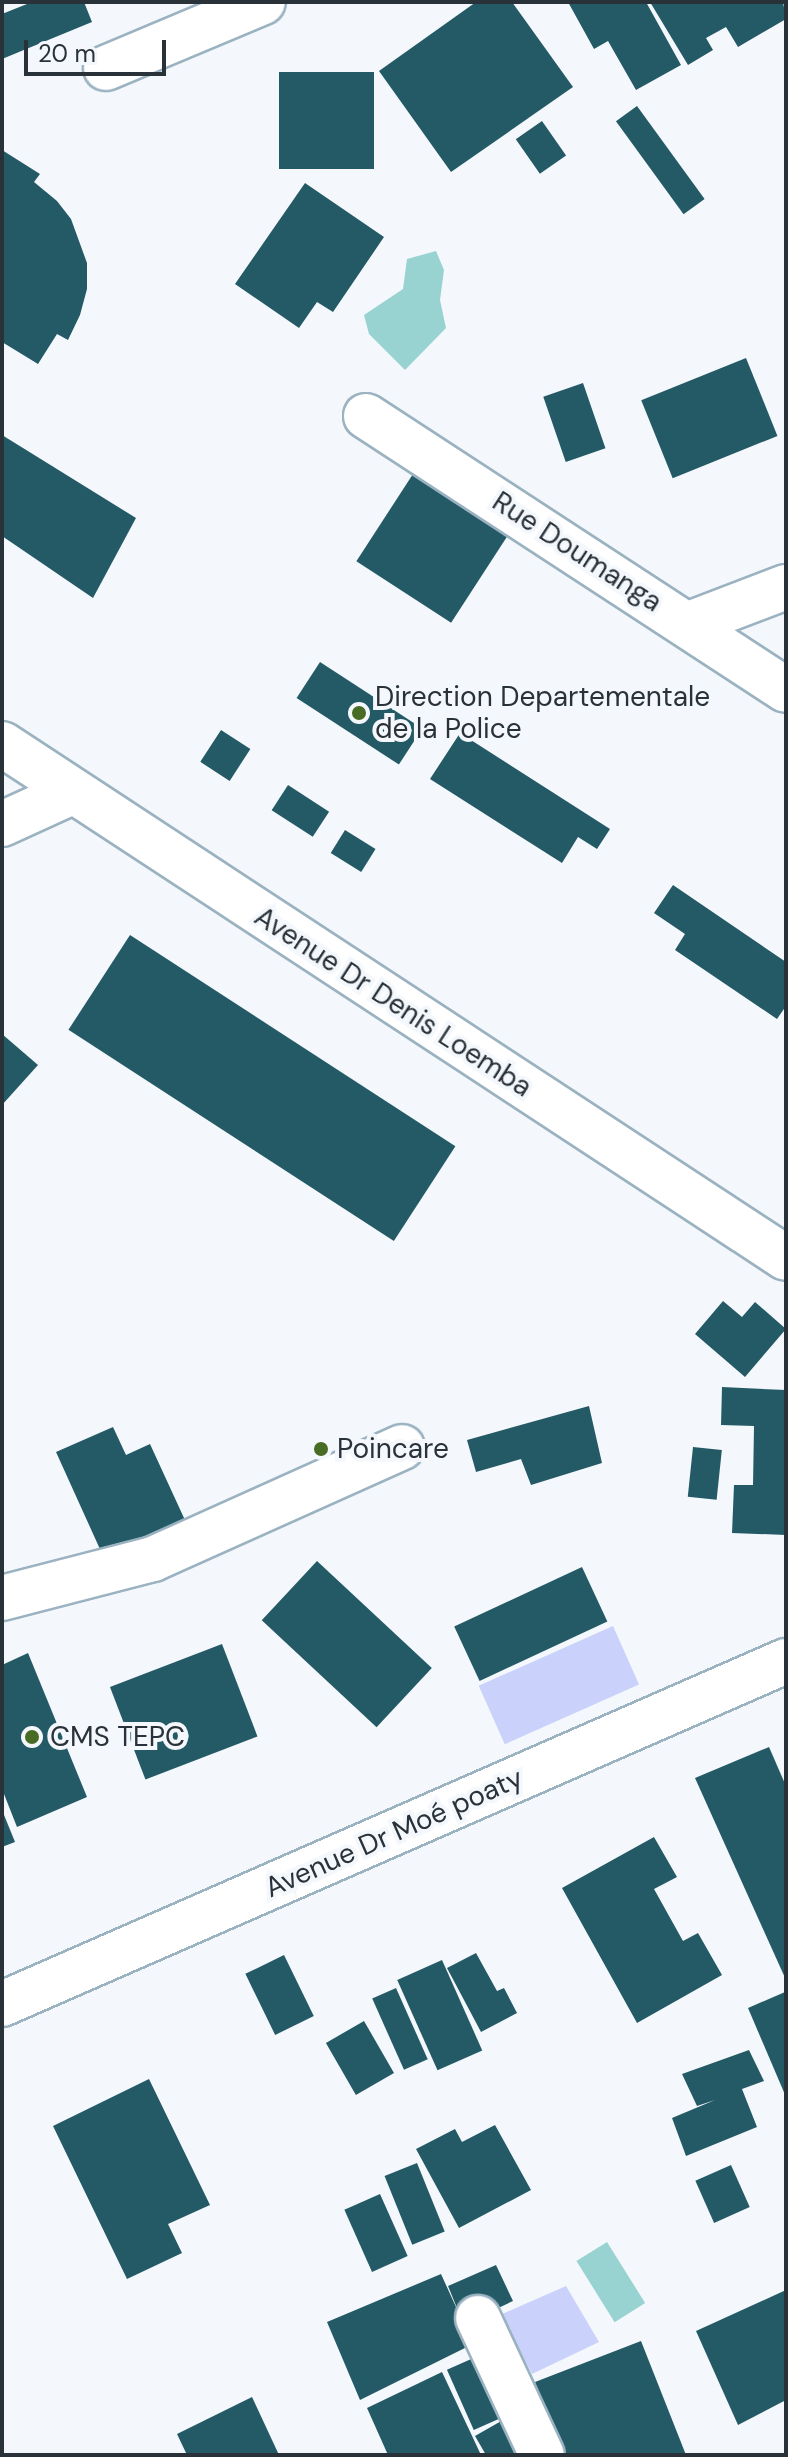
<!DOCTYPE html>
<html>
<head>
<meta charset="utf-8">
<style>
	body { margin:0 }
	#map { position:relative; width:788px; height:2457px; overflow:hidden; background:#f4f8fc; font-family:"DM Sans",sans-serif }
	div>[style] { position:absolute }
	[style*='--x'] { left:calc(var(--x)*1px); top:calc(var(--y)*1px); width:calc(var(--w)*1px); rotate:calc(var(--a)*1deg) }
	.green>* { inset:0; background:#cad2fb; transform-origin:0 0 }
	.water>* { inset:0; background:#98d2d1; transform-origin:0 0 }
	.building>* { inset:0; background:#245a66; transform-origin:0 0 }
	.roads { filter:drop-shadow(2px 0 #9bb2c1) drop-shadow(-2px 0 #9bb2c1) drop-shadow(0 2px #9bb2c1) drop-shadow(0 -2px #9bb2c1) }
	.minor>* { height:44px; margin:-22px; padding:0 22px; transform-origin:22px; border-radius:22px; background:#fff }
	.dots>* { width:22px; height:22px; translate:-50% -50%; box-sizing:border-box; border:4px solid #f4f8fc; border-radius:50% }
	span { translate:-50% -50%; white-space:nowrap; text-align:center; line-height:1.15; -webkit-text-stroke:8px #f4f8fc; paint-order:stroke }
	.street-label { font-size:28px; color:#293238 }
	.poi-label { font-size:28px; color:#293238 }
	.left { translate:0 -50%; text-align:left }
	.frame { position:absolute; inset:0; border:4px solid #293238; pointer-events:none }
	.scale { position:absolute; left:24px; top:40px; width:142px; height:36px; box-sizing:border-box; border:4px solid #293238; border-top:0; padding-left:10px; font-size:24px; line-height:28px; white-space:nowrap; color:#293238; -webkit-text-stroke:6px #f4f8fc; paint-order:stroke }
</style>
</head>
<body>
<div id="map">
	<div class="green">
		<i style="left:613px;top:1626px;width:64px;height:147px;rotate:66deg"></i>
		<i style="clip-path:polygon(566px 2286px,599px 2342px,532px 2374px,500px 2315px)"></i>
	</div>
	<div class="water">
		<i style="clip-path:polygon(436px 251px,444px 270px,440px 300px,446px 328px,405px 370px,369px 334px,364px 315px,403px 289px,407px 259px)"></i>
		<i style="left:607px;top:2242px;width:72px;height:36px;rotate:58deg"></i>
	</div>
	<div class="building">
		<i style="clip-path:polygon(32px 2px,84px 2px,92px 22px,2px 59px,2px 14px)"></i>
		<i style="clip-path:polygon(476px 2px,512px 2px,573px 87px,451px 172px,379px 71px)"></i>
		<i style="clip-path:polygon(568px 2px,646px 2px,681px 65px,636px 90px,608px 41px,594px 49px)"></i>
		<i style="clip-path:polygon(650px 2px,783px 2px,786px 19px,738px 47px,726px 27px,706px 38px,713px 50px,688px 65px)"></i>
		<i style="left:279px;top:72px;width:95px;height:97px"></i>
		<i style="left:637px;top:106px;width:115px;height:26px;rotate:54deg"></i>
		<i style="left:542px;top:121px;width:42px;height:32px;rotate:55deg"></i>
		<i style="clip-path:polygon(2px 150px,40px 174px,34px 182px,57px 201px,71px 219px,87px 263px,87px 289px,80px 315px,68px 340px,57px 334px,38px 364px,2px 342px)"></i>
		<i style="clip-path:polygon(305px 183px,384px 237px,333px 312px,317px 302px,299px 328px,235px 284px)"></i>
		<i style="left:746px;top:358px;width:84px;height:113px;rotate:68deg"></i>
		<i style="left:583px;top:383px;width:69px;height:42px;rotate:71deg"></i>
		<i style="clip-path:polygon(2px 435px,136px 518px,93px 598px,2px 536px)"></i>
		<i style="left:413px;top:474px;width:113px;height:104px;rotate:33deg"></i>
		<i style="left:320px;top:662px;width:122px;height:43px;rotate:33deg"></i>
		<i style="left:221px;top:730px;width:35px;height:38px;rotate:33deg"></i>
		<i style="clip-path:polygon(460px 733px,610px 829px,597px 849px,578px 837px,562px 863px,430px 779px)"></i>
		<i style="left:288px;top:785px;width:49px;height:30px;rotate:33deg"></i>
		<i style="left:345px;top:830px;width:36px;height:27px;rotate:32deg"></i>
		<i style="clip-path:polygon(673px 885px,786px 962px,786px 1006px,777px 1019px,675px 950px,685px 934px,654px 913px)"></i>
		<i style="left:130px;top:935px;width:388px;height:113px;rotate:33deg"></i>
		<i style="clip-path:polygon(2px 1034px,38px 1065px,2px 1105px)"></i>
		<i style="clip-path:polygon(723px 1301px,742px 1317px,755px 1302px,786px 1329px,745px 1377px,695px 1334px)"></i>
		<i style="clip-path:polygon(722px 1387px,786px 1390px,786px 1535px,732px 1533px,734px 1485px,753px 1485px,754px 1426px,721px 1425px)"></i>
		<i style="clip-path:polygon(589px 1406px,602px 1463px,531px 1485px,521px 1459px,476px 1472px,467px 1440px)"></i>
		<i style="clip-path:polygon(113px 1427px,126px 1455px,150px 1444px,190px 1531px,104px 1558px,56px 1452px)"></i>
		<i style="left:693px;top:1447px;width:29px;height:50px;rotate:6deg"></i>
		<i style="left:317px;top:1561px;width:157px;height:81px;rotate:43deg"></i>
		<i style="left:582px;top:1567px;width:60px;height:141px;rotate:65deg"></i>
		<i style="left:222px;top:1644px;width:99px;height:120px;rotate:69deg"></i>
		<i style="clip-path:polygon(28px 1653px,87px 1797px,17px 1827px,2px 1789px,2px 1665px)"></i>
		<i style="clip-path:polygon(769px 1747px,786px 1786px,786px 1980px,695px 1778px)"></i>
		<i style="clip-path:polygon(2px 1810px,15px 1842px,2px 1847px)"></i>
		<i style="clip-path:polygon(654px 1837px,677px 1877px,654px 1889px,683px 1941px,698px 1933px,722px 1975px,637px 2023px,562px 1888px)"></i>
		<i style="clip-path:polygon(476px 1953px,497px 1991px,504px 1988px,517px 2013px,481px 2032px,447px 1968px)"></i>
		<i style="left:284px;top:1955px;width:68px;height:43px;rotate:64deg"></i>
		<i style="left:442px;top:1960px;width:99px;height:49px;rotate:66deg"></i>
		<i style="left:396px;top:1988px;width:78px;height:26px;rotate:66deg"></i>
		<i style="clip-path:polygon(785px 1992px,786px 1994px,786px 2097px,748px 2008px)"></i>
		<i style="left:364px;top:2021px;width:60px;height:44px;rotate:60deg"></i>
		<i style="clip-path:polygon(749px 2050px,764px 2081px,742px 2089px,757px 2127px,686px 2156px,672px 2118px,715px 2100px,697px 2106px,682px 2074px)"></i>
		<i style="clip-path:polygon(149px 2079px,210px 2205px,168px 2224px,182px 2253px,127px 2279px,53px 2126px)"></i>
		<i style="clip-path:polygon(495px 2125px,531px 2190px,459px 2228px,416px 2149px,455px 2129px,462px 2142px)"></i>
		<i style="left:417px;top:2163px;width:74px;height:35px;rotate:68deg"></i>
		<i style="left:731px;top:2165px;width:46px;height:39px;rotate:66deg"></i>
		<i style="left:380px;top:2194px;width:68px;height:39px;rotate:66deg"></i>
		<i style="clip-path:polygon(496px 2265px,513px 2301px,464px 2324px,473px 2344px,360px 2400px,327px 2322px,441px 2274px,461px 2318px,448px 2286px)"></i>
		<i style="clip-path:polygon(786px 2290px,786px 2400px,738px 2425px,696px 2331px)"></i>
		<i style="clip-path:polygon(641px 2341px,686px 2455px,563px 2455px,535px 2382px)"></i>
		<i style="left:478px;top:2356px;width:66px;height:34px;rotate:66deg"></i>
		<i style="clip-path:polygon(442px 2372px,481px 2455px,388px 2455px,367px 2408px)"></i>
		<i style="clip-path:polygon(252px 2397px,279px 2455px,187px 2455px,177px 2434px)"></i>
		<i style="clip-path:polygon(503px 2420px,522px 2455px,486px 2455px,475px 2436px)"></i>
	</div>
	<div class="roads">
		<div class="minor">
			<i style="--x:106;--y:68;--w:170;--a:-22.8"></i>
			<i style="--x:366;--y:416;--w:501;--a:33.12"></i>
			<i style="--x:689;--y:624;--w:104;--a:-20.9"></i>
			<i style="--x:2;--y:744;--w:937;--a:33.25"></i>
			<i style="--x:2;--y:824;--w:77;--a:-24.6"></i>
			<i style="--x:2;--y:1598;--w:156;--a:-14.5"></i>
			<i style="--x:153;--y:1559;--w:273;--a:-24.2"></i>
			<i style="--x:2;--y:2004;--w:856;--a:-23.63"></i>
			<i style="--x:478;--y:2318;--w:151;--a:65"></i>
		</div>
	</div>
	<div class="dots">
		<i style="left:359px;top:713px;background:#486c24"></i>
		<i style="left:321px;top:1449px;background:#486c24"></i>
		<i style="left:32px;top:1737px;background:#486c24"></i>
	</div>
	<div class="street-label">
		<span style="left:577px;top:552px;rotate:33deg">Rue Doumanga</span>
		<span style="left:393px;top:1002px;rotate:33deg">Avenue Dr Denis Loemba</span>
		<span style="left:394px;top:1833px;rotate:-24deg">Avenue Dr Moé poaty</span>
	</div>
	<div class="poi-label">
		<span class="left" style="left:375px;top:713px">Direction Departementale<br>de la Police</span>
		<span class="left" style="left:337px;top:1449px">Poincare</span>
		<span class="left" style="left:50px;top:1737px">CMS TEPC</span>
	</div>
	<div class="frame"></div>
	<div class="scale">20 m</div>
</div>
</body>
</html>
